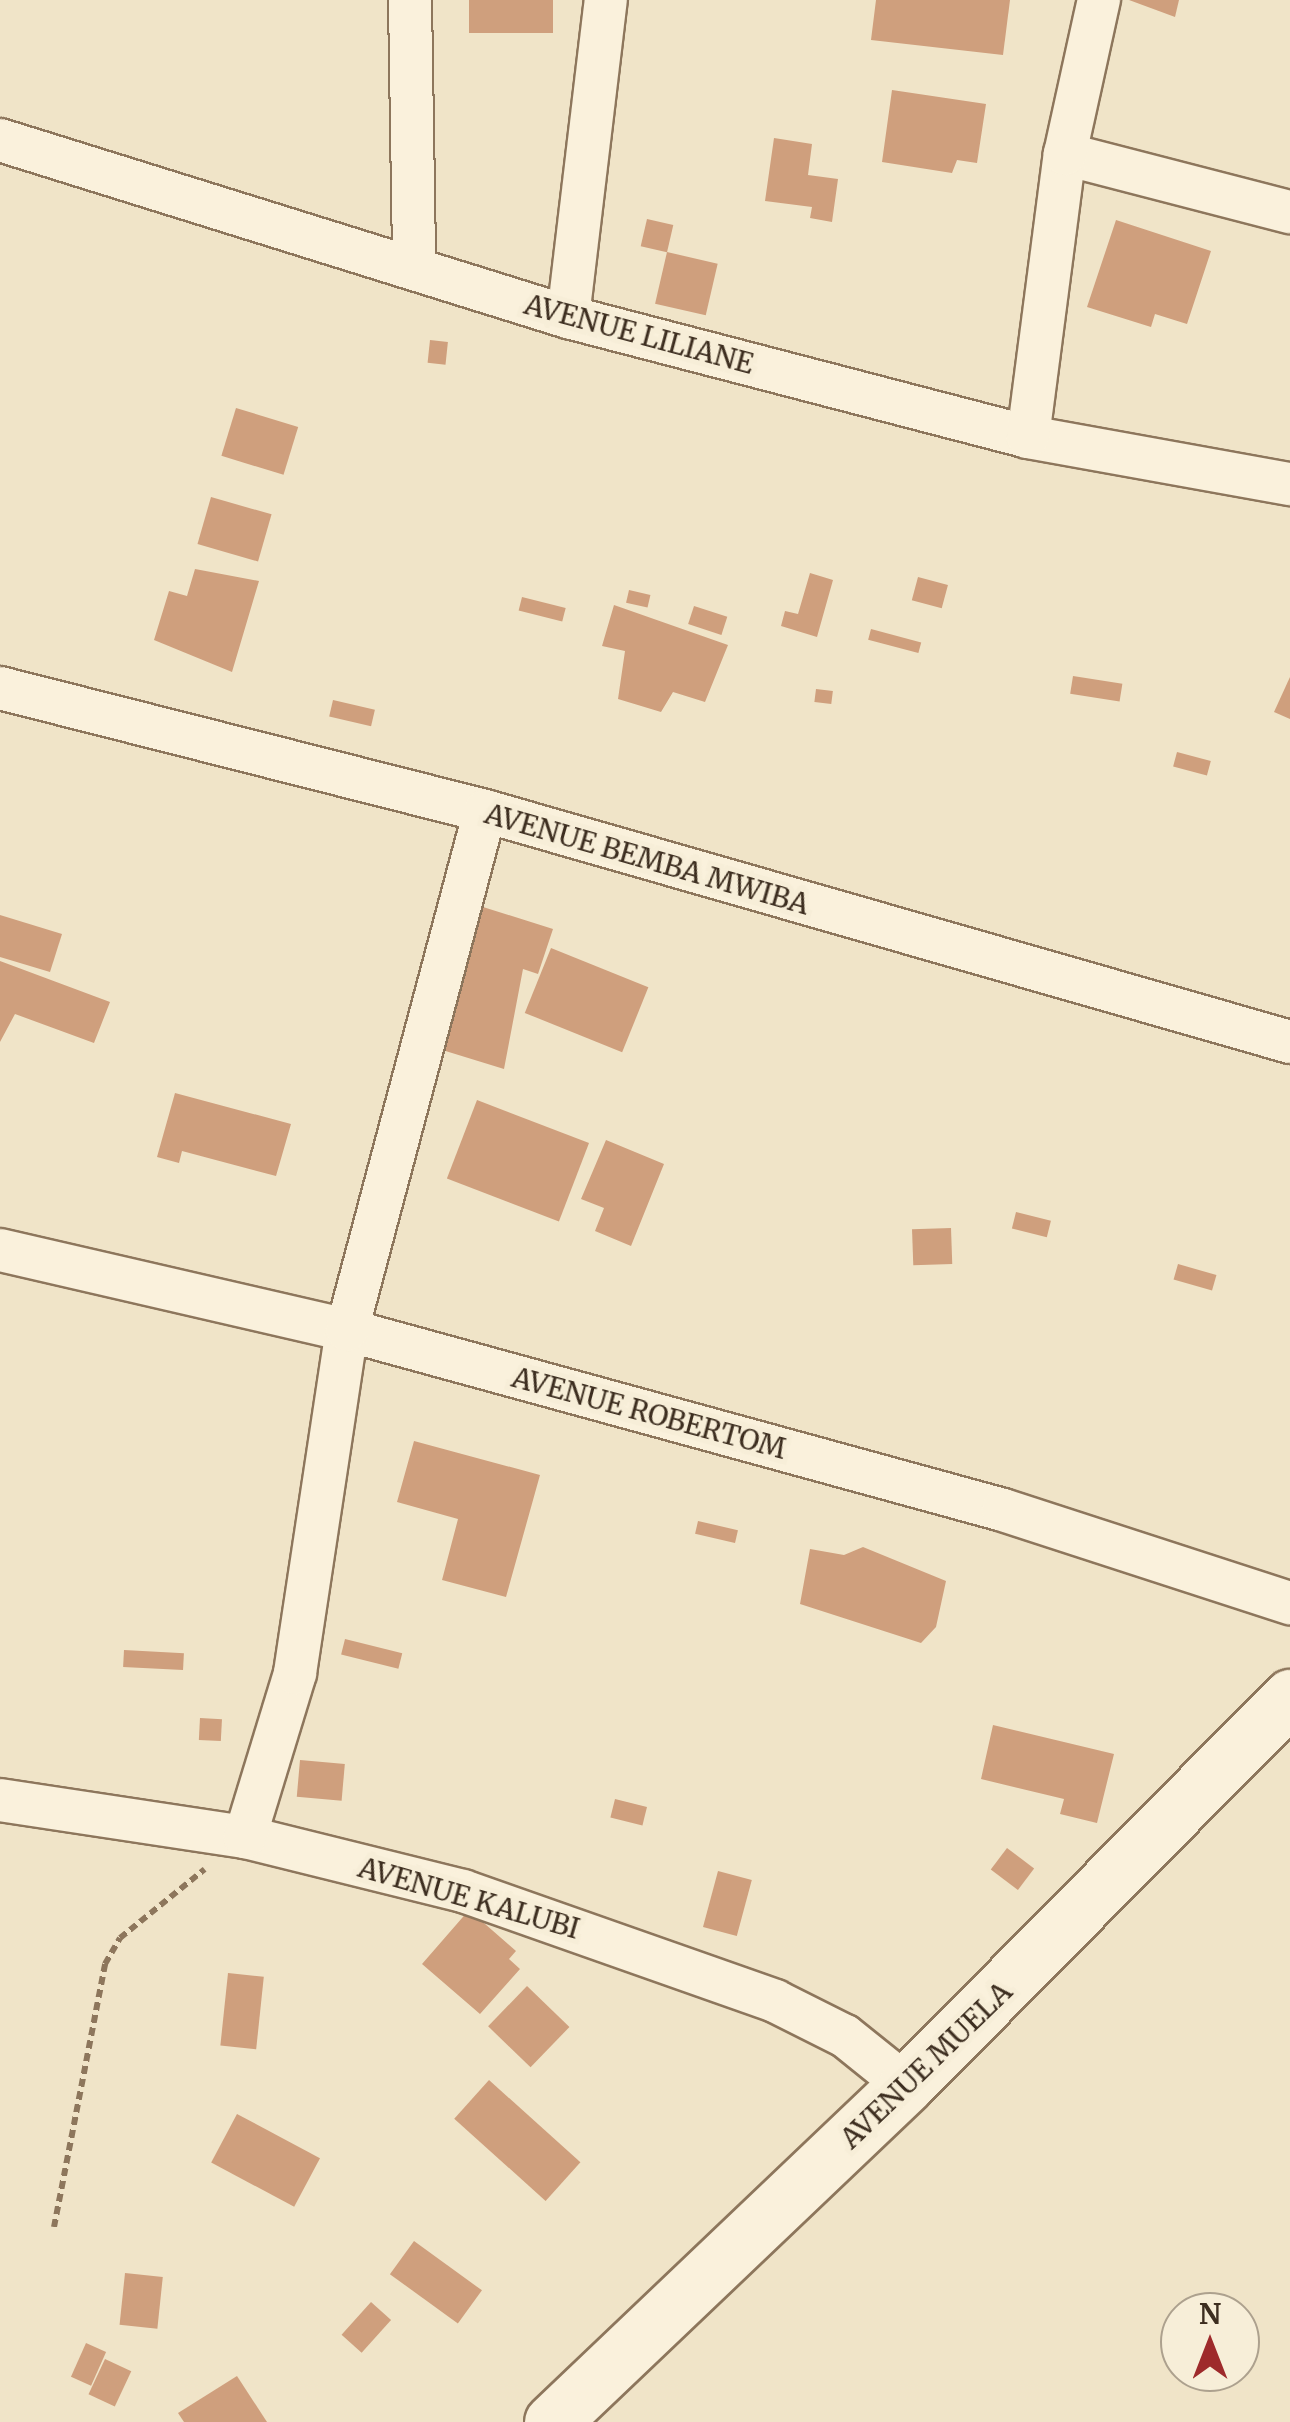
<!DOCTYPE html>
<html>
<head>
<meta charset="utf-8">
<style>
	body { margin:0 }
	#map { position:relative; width:1290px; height:2422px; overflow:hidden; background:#f0e4c8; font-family:Merriweather,serif }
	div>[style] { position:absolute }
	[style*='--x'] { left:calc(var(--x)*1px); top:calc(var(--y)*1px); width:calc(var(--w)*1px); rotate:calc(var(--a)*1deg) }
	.building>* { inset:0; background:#cf9f7d; transform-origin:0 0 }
	.path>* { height:6px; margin-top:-3px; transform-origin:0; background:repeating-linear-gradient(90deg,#8d765c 0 8px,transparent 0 13px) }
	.roads { filter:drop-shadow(2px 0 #8d765c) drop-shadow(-2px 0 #8d765c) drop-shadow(0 2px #8d765c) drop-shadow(0 -2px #8d765c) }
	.street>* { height:42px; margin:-21px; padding:0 21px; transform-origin:21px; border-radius:21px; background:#faf1dc }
	.secondary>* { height:55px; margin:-27.5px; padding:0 27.5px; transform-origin:27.5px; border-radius:27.5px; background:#faf1dc }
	span { translate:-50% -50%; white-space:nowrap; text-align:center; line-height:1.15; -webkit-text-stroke:10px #f7eed8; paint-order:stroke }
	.street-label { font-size:28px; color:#3d2e20 }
	.north { position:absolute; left:1160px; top:2292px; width:100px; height:100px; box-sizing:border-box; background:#f7eed8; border:2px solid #ada18e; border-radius:50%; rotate:0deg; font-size:28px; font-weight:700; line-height:40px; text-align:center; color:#3d2e20 }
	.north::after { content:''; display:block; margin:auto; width:35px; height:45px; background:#9e2a2b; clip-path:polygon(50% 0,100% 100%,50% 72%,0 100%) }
</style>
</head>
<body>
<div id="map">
	<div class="building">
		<i style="left:469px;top:0;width:84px;height:33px"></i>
		<i style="clip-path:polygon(876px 0,1010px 0,1003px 55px,871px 40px)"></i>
		<i style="clip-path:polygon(1129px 0,1179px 0,1175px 17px)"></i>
		<i style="clip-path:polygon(892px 90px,986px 104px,977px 163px,957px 160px,952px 173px,882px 162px)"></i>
		<i style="clip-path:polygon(774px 138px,812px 144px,808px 175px,838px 179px,832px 222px,810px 218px,812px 207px,765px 201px)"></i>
		<i style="left:647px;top:219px;width:27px;height:28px;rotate:13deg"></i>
		<i style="clip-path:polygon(1116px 220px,1211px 251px,1187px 324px,1155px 314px,1151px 327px,1087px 307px)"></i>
		<i style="left:667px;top:252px;width:52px;height:53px;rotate:13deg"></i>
		<i style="left:430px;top:340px;width:18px;height:23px;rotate:6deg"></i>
		<i style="left:236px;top:408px;width:65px;height:50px;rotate:17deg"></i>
		<i style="left:211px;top:497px;width:63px;height:49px;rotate:16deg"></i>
		<i style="clip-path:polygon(195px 569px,259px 581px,232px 672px,154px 640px,169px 591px,187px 596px)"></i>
		<i style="clip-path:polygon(810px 573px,833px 580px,817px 637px,781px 626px,785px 611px,798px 614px)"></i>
		<i style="left:918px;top:577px;width:31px;height:24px;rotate:15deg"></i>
		<i style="left:629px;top:590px;width:22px;height:13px;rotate:13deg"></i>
		<i style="left:522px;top:597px;width:45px;height:14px;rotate:14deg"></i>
		<i style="clip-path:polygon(614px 605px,728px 645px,705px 702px,673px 692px,661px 712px,618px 699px,625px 651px,602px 646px)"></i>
		<i style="left:694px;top:606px;width:35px;height:19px;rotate:18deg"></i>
		<i style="left:871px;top:629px;width:52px;height:11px;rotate:15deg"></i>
		<i style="left:1073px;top:676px;width:50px;height:18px;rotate:9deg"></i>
		<i style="clip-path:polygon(1290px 677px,1290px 719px,1274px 712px)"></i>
		<i style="left:816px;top:689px;width:17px;height:13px;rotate:7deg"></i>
		<i style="left:333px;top:700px;width:43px;height:17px;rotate:13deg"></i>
		<i style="left:1177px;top:752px;width:35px;height:15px;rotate:15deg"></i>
		<i style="clip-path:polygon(483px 907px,553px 929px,538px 974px,523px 969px,504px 1069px,439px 1049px)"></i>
		<i style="clip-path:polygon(0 915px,62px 934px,50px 972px,0 957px)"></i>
		<i style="left:551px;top:948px;width:105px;height:70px;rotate:22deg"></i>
		<i style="clip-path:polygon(0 961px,110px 1002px,94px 1043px,15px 1014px,0 1042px)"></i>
		<i style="clip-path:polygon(175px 1093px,291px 1124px,276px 1176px,182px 1151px,179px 1163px,157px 1157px)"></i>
		<i style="left:477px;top:1100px;width:120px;height:84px;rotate:21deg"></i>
		<i style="clip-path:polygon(606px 1140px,664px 1164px,631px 1246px,595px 1231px,604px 1208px,581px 1199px)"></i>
		<i style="left:1016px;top:1212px;width:36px;height:17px;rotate:14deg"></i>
		<i style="left:951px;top:1228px;width:36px;height:39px;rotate:88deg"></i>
		<i style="left:1178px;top:1264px;width:40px;height:16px;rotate:16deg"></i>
		<i style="clip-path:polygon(414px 1441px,540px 1475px,506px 1597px,442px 1580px,458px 1519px,397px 1502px)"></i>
		<i style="left:698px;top:1521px;width:41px;height:13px;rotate:13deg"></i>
		<i style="clip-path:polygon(863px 1547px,946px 1581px,936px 1627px,921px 1643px,800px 1604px,810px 1549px,844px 1555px)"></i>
		<i style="left:345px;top:1639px;width:59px;height:16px;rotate:14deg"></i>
		<i style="left:124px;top:1650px;width:60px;height:17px;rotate:3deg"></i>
		<i style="left:200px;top:1718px;width:22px;height:22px;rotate:3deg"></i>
		<i style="clip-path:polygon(993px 1725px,1114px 1754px,1097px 1823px,1060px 1814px,1064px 1799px,981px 1779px)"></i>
		<i style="left:300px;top:1760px;width:45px;height:37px;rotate:5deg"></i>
		<i style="left:615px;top:1799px;width:33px;height:19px;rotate:14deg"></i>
		<i style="left:1007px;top:1848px;width:34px;height:27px;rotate:37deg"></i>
		<i style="left:718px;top:1871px;width:35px;height:58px;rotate:15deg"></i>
		<i style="clip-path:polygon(469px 1910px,516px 1951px,509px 1959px,520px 1969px,480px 2014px,422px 1964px)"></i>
		<i style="left:228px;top:1973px;width:36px;height:73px;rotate:6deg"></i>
		<i style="left:527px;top:1986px;width:59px;height:56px;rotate:44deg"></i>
		<i style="left:489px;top:2080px;width:123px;height:52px;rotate:42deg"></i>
		<i style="left:237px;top:2114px;width:94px;height:55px;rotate:28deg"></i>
		<i style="left:414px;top:2241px;width:84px;height:41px;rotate:36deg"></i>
		<i style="left:125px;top:2273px;width:38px;height:52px;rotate:6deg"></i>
		<i style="left:371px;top:2302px;width:27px;height:44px;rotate:42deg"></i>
		<i style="left:86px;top:2343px;width:22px;height:37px;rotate:24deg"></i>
		<i style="left:105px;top:2359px;width:29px;height:39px;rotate:25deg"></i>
		<i style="clip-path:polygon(237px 2376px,267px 2422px,184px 2422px,178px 2413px)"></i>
	</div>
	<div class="path">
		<i style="--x:54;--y:2227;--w:268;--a:-79"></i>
		<i style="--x:105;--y:1964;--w:30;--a:-60"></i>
		<i style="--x:120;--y:1938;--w:109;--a:-39.1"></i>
	</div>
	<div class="roads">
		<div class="street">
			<i style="--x:410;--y:0;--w:268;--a:89.1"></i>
			<i style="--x:0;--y:140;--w:595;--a:17.31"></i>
			<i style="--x:568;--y:317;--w:475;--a:14.6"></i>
			<i style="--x:1028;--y:437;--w:266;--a:10.2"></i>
			<i style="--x:1065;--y:154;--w:232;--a:14.5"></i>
			<i style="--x:568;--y:317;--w:319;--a:-83.2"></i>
			<i style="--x:1028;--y:437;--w:285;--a:-82.6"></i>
			<i style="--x:1065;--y:154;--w:158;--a:-77.6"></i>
			<i style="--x:0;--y:688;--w:500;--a:14.23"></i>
			<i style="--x:485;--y:811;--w:837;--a:16.01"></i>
			<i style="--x:0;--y:1250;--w:356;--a:13"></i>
			<i style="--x:347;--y:1330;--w:680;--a:15.34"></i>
			<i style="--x:1003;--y:1510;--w:302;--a:18"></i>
			<i style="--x:0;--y:1800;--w:248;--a:8.6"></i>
			<i style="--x:245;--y:1837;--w:225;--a:13.9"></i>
			<i style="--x:463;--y:1891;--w:331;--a:19.4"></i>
			<i style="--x:775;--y:2001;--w:78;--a:26.6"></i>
			<i style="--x:845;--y:2036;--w:78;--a:38.8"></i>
			<i style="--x:245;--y:1837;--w:171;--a:-73"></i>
			<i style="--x:295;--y:1673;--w:347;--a:-81.4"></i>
			<i style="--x:347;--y:1330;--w:537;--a:-75.11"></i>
		</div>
		<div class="secondary">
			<i style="--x:552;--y:2422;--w:489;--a:-43.6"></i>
			<i style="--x:906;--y:2085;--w:546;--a:-45.3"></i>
		</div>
	</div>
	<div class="street-label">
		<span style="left:639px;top:334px;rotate:15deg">AVENUE LILIANE</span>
		<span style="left:647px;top:859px;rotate:16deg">AVENUE BEMBA MWIBA</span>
		<span style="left:649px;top:1413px;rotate:15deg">AVENUE ROBERTOM</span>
		<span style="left:469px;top:1898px;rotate:16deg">AVENUE KALUBI</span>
		<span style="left:926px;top:2065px;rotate:-44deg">AVENUE MUELA</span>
	</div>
	<div class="north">N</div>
</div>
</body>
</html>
